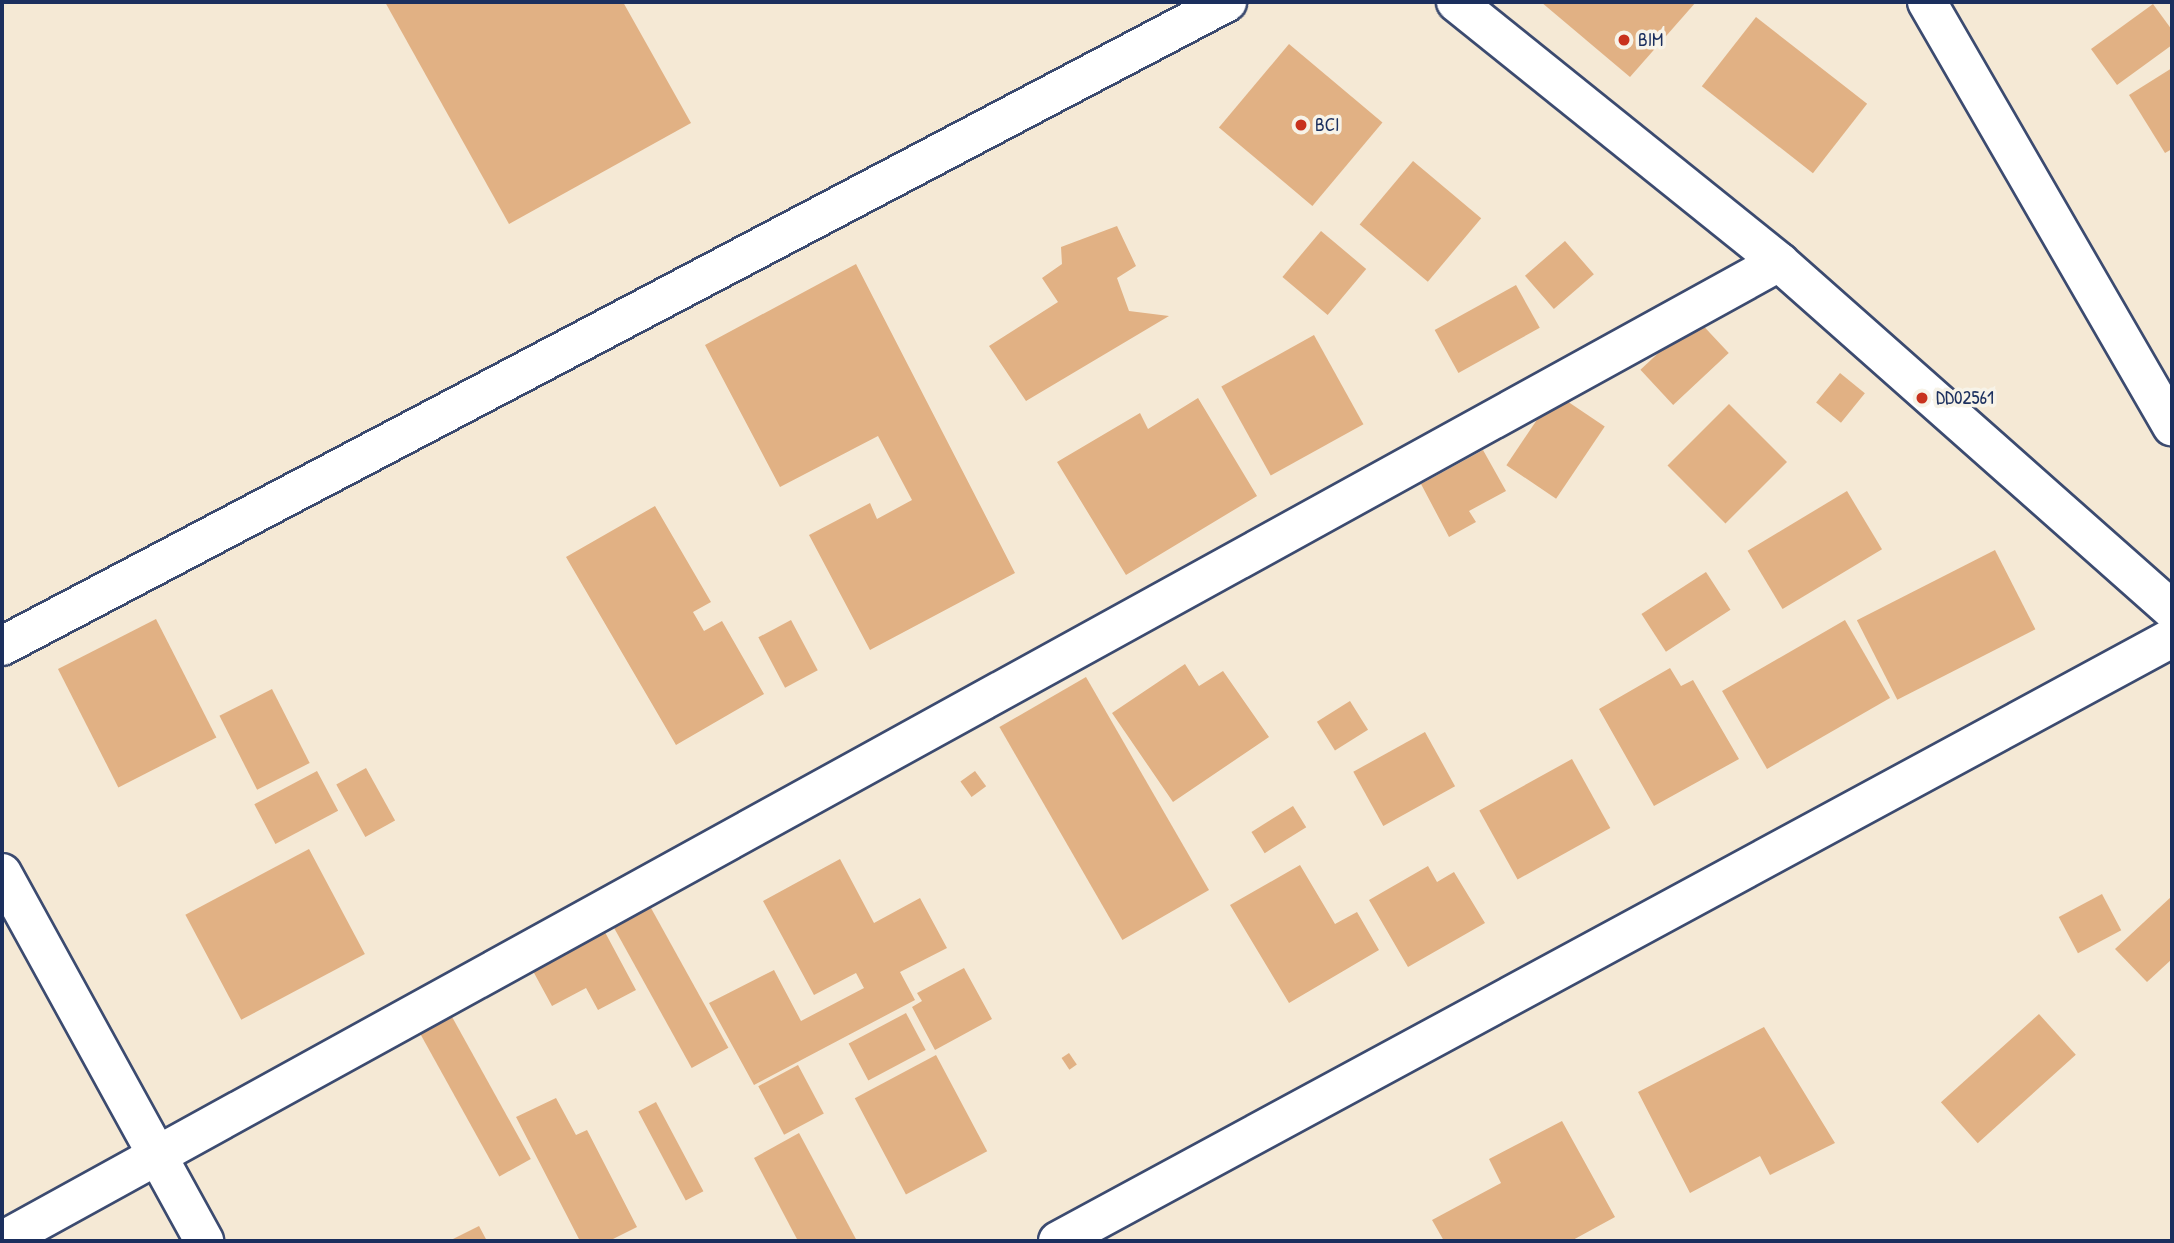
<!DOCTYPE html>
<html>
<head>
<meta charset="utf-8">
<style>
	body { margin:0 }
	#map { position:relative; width:2174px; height:1243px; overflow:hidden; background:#f5e9d5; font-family:"Patrick Hand",sans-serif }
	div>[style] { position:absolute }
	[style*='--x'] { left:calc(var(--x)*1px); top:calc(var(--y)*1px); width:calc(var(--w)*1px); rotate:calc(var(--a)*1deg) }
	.building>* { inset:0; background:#e1b184; transform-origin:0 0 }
	.roads { filter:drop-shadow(2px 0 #3c4b70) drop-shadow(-2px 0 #3c4b70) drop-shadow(0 2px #3c4b70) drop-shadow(0 -2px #3c4b70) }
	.minor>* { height:38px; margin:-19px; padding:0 19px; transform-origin:19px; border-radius:19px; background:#fff }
	.major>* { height:38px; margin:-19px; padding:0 19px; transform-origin:19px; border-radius:19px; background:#fff }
	.dots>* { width:19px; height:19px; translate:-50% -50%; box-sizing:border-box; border:4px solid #f7f3e8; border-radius:50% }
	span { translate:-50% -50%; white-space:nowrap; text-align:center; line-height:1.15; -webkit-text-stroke:7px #f7f3e8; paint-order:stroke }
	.poi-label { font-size:19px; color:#1b2f5e }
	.left { translate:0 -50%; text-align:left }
	.frame { position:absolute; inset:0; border:4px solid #1b2f5e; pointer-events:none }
</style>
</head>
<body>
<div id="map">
	<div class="building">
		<i style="clip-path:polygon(385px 2px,623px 2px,691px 123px,509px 224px)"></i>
		<i style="clip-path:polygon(1541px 2px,1696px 2px,1630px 77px)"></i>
		<i style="clip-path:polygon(2153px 4px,2172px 30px,2172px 45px,2117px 85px,2091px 49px)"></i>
		<i style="left:1756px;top:17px;width:141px;height:88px;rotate:38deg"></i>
		<i style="left:1289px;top:44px;width:122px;height:109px;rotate:40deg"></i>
		<i style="clip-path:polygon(2172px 68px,2172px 149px,2165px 153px,2129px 95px)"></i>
		<i style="left:1413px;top:161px;width:89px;height:83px;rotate:40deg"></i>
		<i style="clip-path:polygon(1117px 226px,1136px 266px,1117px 278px,1129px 311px,1169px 316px,1026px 401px,989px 346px,1058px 302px,1042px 278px,1062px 264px,1061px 247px)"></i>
		<i style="left:1321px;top:231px;width:59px;height:60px;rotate:40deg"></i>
		<i style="left:1565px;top:241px;width:44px;height:53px;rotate:49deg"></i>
		<i style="clip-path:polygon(856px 264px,1015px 573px,870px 650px,809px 535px,870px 503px,877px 519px,912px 500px,878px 436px,780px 487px,705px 345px)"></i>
		<i style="left:1516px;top:285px;width:49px;height:93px;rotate:61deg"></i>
		<i style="left:1696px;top:318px;width:48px;height:76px;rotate:47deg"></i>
		<i style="left:1314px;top:335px;width:102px;height:106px;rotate:61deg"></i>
		<i style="left:1840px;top:373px;width:32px;height:38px;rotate:39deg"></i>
		<i style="left:1555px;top:393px;width:60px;height:87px;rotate:34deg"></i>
		<i style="clip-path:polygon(1198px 398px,1257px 496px,1126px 575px,1057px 462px,1140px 413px,1148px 429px)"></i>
		<i style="left:1729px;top:404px;width:82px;height:87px;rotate:45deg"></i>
		<i style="clip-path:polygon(1483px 450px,1506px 491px,1469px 511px,1476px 522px,1449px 537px,1421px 484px)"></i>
		<i style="left:1847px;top:491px;width:68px;height:116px;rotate:59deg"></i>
		<i style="clip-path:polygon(655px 506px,711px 602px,693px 612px,704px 631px,722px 621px,764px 694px,676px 745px,566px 557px)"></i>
		<i style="left:1995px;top:550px;width:89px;height:155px;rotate:63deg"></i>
		<i style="left:1706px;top:572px;width:45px;height:77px;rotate:57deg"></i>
		<i style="left:156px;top:619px;width:133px;height:110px;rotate:63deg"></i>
		<i style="left:791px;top:620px;width:57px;height:37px;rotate:62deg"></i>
		<i style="left:1845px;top:620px;width:90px;height:142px;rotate:60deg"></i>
		<i style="clip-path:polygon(1185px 664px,1199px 686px,1223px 671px,1269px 737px,1173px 802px,1112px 713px)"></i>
		<i style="clip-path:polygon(1670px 668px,1681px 686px,1693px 680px,1739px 759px,1654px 806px,1599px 709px)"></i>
		<i style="left:1086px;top:677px;width:246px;height:100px;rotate:60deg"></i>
		<i style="left:272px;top:689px;width:83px;height:59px;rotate:63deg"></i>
		<i style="left:1350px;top:701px;width:34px;height:39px;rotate:58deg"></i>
		<i style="left:1425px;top:732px;width:62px;height:82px;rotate:61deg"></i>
		<i style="left:1572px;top:759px;width:79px;height:106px;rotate:61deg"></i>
		<i style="left:366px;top:768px;width:60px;height:34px;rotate:61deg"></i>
		<i style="left:317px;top:771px;width:45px;height:71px;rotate:62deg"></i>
		<i style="left:975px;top:771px;width:19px;height:18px;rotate:54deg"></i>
		<i style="left:1293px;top:806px;width:25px;height:49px;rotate:58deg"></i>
		<i style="left:309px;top:849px;width:119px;height:140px;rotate:62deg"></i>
		<i style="clip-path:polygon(840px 859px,874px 923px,920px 898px,947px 948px,900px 972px,915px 1000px,754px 1085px,709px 1003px,774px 970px,801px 1021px,864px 988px,856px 973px,814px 995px,763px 901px)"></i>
		<i style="clip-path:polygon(1300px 865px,1335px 924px,1357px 912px,1379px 950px,1289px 1003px,1230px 905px)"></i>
		<i style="clip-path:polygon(1428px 866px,1437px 882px,1454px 872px,1485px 923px,1408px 967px,1369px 900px)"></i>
		<i style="left:2102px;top:894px;width:41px;height:49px;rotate:62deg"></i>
		<i style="clip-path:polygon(2172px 896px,2172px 959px,2147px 982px,2115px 949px)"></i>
		<i style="left:646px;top:899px;width:170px;height:42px;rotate:61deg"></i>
		<i style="clip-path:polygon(599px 921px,636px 990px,598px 1010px,586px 988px,552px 1006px,527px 960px)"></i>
		<i style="clip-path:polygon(964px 968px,992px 1019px,935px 1050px,912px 1007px,922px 1001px,917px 993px)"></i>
		<i style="left:446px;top:1006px;width:175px;height:36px;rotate:61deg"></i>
		<i style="left:906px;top:1013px;width:42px;height:65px;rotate:62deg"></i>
		<i style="left:2039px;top:1014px;width:55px;height:132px;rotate:48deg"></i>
		<i style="clip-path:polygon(1764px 1027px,1835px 1143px,1770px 1175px,1760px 1156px,1690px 1193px,1638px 1092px)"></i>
		<i style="left:1069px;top:1053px;width:14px;height:9px;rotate:56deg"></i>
		<i style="left:936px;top:1055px;width:109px;height:92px;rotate:62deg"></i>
		<i style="left:798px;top:1065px;width:55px;height:45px;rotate:62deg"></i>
		<i style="clip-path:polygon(556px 1098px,576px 1135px,587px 1130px,637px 1227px,609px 1241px,580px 1241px,516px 1117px)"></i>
		<i style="left:656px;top:1102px;width:101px;height:20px;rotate:62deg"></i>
		<i style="clip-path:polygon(1562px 1121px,1615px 1217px,1571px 1241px,1444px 1241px,1432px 1220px,1501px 1183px,1489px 1159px)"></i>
		<i style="clip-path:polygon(799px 1133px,857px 1241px,798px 1241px,754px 1158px)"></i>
		<i style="clip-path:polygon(479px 1226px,487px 1241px,449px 1241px)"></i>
	</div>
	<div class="roads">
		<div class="minor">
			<i style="--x:2;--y:646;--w:1384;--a:-27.73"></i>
			<i style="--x:2;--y:873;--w:420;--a:61.2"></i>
			<i style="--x:2;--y:1241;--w:2029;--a:-28.85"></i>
			<i style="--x:1058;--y:1241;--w:1267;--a:-28.43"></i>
		</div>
		<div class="major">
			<i style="--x:1456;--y:2;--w:415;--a:38.8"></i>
			<i style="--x:1779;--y:262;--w:525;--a:41.52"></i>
			<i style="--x:1927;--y:2;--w:490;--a:60"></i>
		</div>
	</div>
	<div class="dots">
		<i style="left:1624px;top:40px;background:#c8321e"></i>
		<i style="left:1301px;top:125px;background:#c8321e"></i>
		<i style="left:1922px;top:398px;background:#c8321e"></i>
	</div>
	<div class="poi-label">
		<span class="left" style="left:1638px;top:40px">BIM</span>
		<span class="left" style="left:1315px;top:125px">BCI</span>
		<span class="left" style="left:1936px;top:398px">DD02561</span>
	</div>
	<div class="frame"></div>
</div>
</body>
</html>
